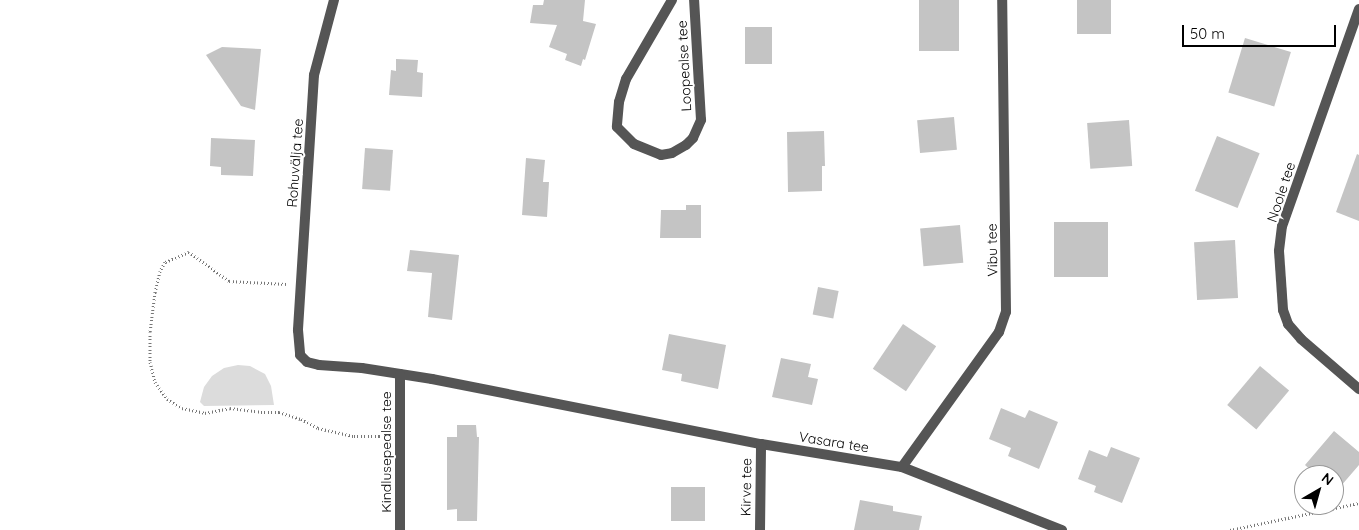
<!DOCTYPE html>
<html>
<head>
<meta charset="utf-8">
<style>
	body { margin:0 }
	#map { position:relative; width:1359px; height:530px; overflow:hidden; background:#fff; font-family:Quicksand,sans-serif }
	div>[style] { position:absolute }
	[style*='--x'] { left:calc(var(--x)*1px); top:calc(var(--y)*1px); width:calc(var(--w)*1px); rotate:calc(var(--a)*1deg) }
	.green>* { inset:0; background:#dcdcdc }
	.building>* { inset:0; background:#c4c4c4; transform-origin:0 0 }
	.path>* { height:3px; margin-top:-1.5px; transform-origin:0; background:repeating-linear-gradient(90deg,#777 0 1px,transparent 0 3.5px) }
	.minor>* { height:10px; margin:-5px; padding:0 5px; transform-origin:5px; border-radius:5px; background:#555 }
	span { translate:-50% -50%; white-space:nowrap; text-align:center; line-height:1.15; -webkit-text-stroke:4px #fff; paint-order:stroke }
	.street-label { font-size:14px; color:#000 }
	.north { position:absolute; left:1294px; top:465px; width:50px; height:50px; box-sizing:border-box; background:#fff; border:1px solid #999; border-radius:50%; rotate:38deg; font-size:14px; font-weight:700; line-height:20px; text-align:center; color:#000 }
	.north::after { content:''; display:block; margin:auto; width:18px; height:22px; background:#000; clip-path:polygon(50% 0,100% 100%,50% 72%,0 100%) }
	.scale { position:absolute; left:1182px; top:25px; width:154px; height:22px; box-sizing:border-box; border:2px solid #000; border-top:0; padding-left:6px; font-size:15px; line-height:18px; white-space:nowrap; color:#000; -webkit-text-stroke:4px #fff; paint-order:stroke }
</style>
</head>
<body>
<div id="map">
	<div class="green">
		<i style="clip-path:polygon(238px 365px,250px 366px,265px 374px,271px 386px,274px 405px,204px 406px,200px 402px,204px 387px,212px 376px,224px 368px)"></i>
	</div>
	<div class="building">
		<i style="clip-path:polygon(544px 0,585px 0,583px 21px,596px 24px,585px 60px,583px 59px,581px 66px,565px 60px,567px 54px,549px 47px,557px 25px,530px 23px,533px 5px,543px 5px)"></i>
		<i style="left:919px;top:0;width:40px;height:51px"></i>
		<i style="left:1077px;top:0;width:34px;height:34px"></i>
		<i style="left:745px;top:27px;width:27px;height:37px"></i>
		<i style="left:1245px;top:38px;width:48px;height:57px;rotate:17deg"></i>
		<i style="clip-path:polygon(222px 47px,261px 49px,255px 110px,241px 106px,206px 55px)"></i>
		<i style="clip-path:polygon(396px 59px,418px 60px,417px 72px,423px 73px,422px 97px,389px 95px,391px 70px,396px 71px)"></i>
		<i style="left:954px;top:117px;width:33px;height:37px;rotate:85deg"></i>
		<i style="left:1129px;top:120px;width:46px;height:42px;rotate:86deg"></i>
		<i style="clip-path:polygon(824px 131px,825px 166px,822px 166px,822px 191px,788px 192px,787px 132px)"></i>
		<i style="left:1217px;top:136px;width:46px;height:59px;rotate:22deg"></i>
		<i style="clip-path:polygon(211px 138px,255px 140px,253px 176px,221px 175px,221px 167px,210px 166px)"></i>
		<i style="left:365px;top:148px;width:28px;height:41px;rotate:4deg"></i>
		<i style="clip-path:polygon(1357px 154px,1359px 155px,1359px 221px,1336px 212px)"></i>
		<i style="clip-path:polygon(526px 158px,545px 160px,543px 182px,549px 182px,547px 217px,522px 215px)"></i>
		<i style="clip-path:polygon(686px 205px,701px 205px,701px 238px,660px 238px,661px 210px,686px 210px)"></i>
		<i style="left:1054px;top:222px;width:54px;height:55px"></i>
		<i style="left:960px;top:225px;width:38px;height:40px;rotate:85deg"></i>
		<i style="left:1235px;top:240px;width:58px;height:41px;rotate:87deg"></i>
		<i style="clip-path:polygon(410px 250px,459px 255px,452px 320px,428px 317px,432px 273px,407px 271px)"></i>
		<i style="left:818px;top:287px;width:21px;height:28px;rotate:11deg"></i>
		<i style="left:903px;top:324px;width:40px;height:54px;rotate:34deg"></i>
		<i style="clip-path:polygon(669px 334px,726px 345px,718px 389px,681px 381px,682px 374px,662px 370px)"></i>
		<i style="clip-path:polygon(781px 358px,811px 364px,808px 377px,818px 379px,812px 405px,772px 397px)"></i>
		<i style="left:1260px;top:366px;width:38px;height:51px;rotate:40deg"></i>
		<i style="clip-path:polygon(1001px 408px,1025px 418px,1029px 410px,1058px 422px,1039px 469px,1008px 456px,1011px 448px,989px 439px)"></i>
		<i style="clip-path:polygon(457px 425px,476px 425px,477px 437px,479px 437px,477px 521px,457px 521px,457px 509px,447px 510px,447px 437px,457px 437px)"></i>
		<i style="clip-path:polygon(1334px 431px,1359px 452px,1359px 465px,1334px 494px,1334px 475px,1316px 475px,1305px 465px)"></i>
		<i style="clip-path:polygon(1111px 447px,1140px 458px,1122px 503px,1094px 492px,1096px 486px,1078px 479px,1089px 450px,1107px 457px)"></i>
		<i style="left:671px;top:487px;width:34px;height:34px"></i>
		<i style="clip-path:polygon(860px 500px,893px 506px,893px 511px,922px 516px,919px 530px,854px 530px)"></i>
	</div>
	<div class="path">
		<i style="--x:286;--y:284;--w:57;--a:-177"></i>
		<i style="--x:229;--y:281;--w:49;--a:-144.1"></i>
		<i style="--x:189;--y:252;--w:26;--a:157"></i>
		<i style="--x:165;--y:262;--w:10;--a:119"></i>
		<i style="--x:160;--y:271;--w:22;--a:103"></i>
		<i style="--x:155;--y:292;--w:40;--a:97.1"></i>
		<i style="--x:150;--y:332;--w:30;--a:90"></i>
		<i style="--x:150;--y:362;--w:21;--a:76"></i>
		<i style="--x:155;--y:382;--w:21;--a:55"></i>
		<i style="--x:167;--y:399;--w:17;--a:31"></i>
		<i style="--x:182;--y:408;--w:24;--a:12"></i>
		<i style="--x:205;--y:413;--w:25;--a:-11"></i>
		<i style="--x:230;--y:408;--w:31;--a:7"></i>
		<i style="--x:261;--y:412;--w:18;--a:0"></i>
		<i style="--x:279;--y:412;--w:23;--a:18"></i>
		<i style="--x:301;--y:419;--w:19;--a:28"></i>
		<i style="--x:318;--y:428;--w:37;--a:13"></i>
		<i style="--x:354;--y:436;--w:26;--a:0"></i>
		<i style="--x:1230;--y:530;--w:132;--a:-11.8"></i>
	</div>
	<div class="minor">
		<i style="--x:334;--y:0;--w:78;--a:104.9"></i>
		<i style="--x:314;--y:75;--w:256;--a:93.6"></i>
		<i style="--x:298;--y:330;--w:25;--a:85"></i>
		<i style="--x:300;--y:355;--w:10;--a:45"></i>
		<i style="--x:307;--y:362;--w:12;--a:14"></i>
		<i style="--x:319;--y:365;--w:43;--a:4"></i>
		<i style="--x:362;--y:368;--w:71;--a:8.9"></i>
		<i style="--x:432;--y:379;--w:335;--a:11.2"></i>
		<i style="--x:761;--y:444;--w:143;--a:9.3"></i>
		<i style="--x:902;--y:467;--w:172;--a:21.5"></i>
		<i style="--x:672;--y:0;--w:91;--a:120.2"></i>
		<i style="--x:626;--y:79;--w:24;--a:107"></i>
		<i style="--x:619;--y:102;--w:25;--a:95"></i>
		<i style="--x:617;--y:127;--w:24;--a:45"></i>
		<i style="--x:634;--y:144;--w:29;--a:22"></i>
		<i style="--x:661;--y:155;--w:11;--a:-10"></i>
		<i style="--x:672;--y:153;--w:16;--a:-30"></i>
		<i style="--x:686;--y:145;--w:10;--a:-45"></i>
		<i style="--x:693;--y:138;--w:20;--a:-66"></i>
		<i style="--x:701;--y:120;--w:120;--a:-93.3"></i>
		<i style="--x:1359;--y:9;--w:230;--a:109.5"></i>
		<i style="--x:1282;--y:226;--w:25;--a:97"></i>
		<i style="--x:1279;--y:251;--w:59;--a:86.1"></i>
		<i style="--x:1283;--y:310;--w:15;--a:70"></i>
		<i style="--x:1288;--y:324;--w:20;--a:49"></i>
		<i style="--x:1301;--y:339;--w:77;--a:40.8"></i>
		<i style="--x:400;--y:374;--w:156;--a:90"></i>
		<i style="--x:902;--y:467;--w:166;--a:-54.3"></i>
		<i style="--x:999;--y:332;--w:21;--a:-71"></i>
		<i style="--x:1006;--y:312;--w:312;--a:-90.7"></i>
		<i style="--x:760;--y:530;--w:86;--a:-89.3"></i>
	</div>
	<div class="street-label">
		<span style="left:684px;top:66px;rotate:-93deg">Loopealse tee</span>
		<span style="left:295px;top:163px;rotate:-86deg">Rohuvälja tee</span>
		<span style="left:1281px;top:192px;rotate:-72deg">Noole tee</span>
		<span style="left:992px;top:250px;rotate:-91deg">Vibu tee</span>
		<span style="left:834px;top:442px;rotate:9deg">Vasara tee</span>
		<span style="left:386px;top:452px;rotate:-90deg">Kindlusepealse tee</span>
		<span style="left:746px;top:487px;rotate:-89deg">Kirve tee</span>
	</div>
	<div class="north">N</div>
	<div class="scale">50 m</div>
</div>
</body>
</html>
